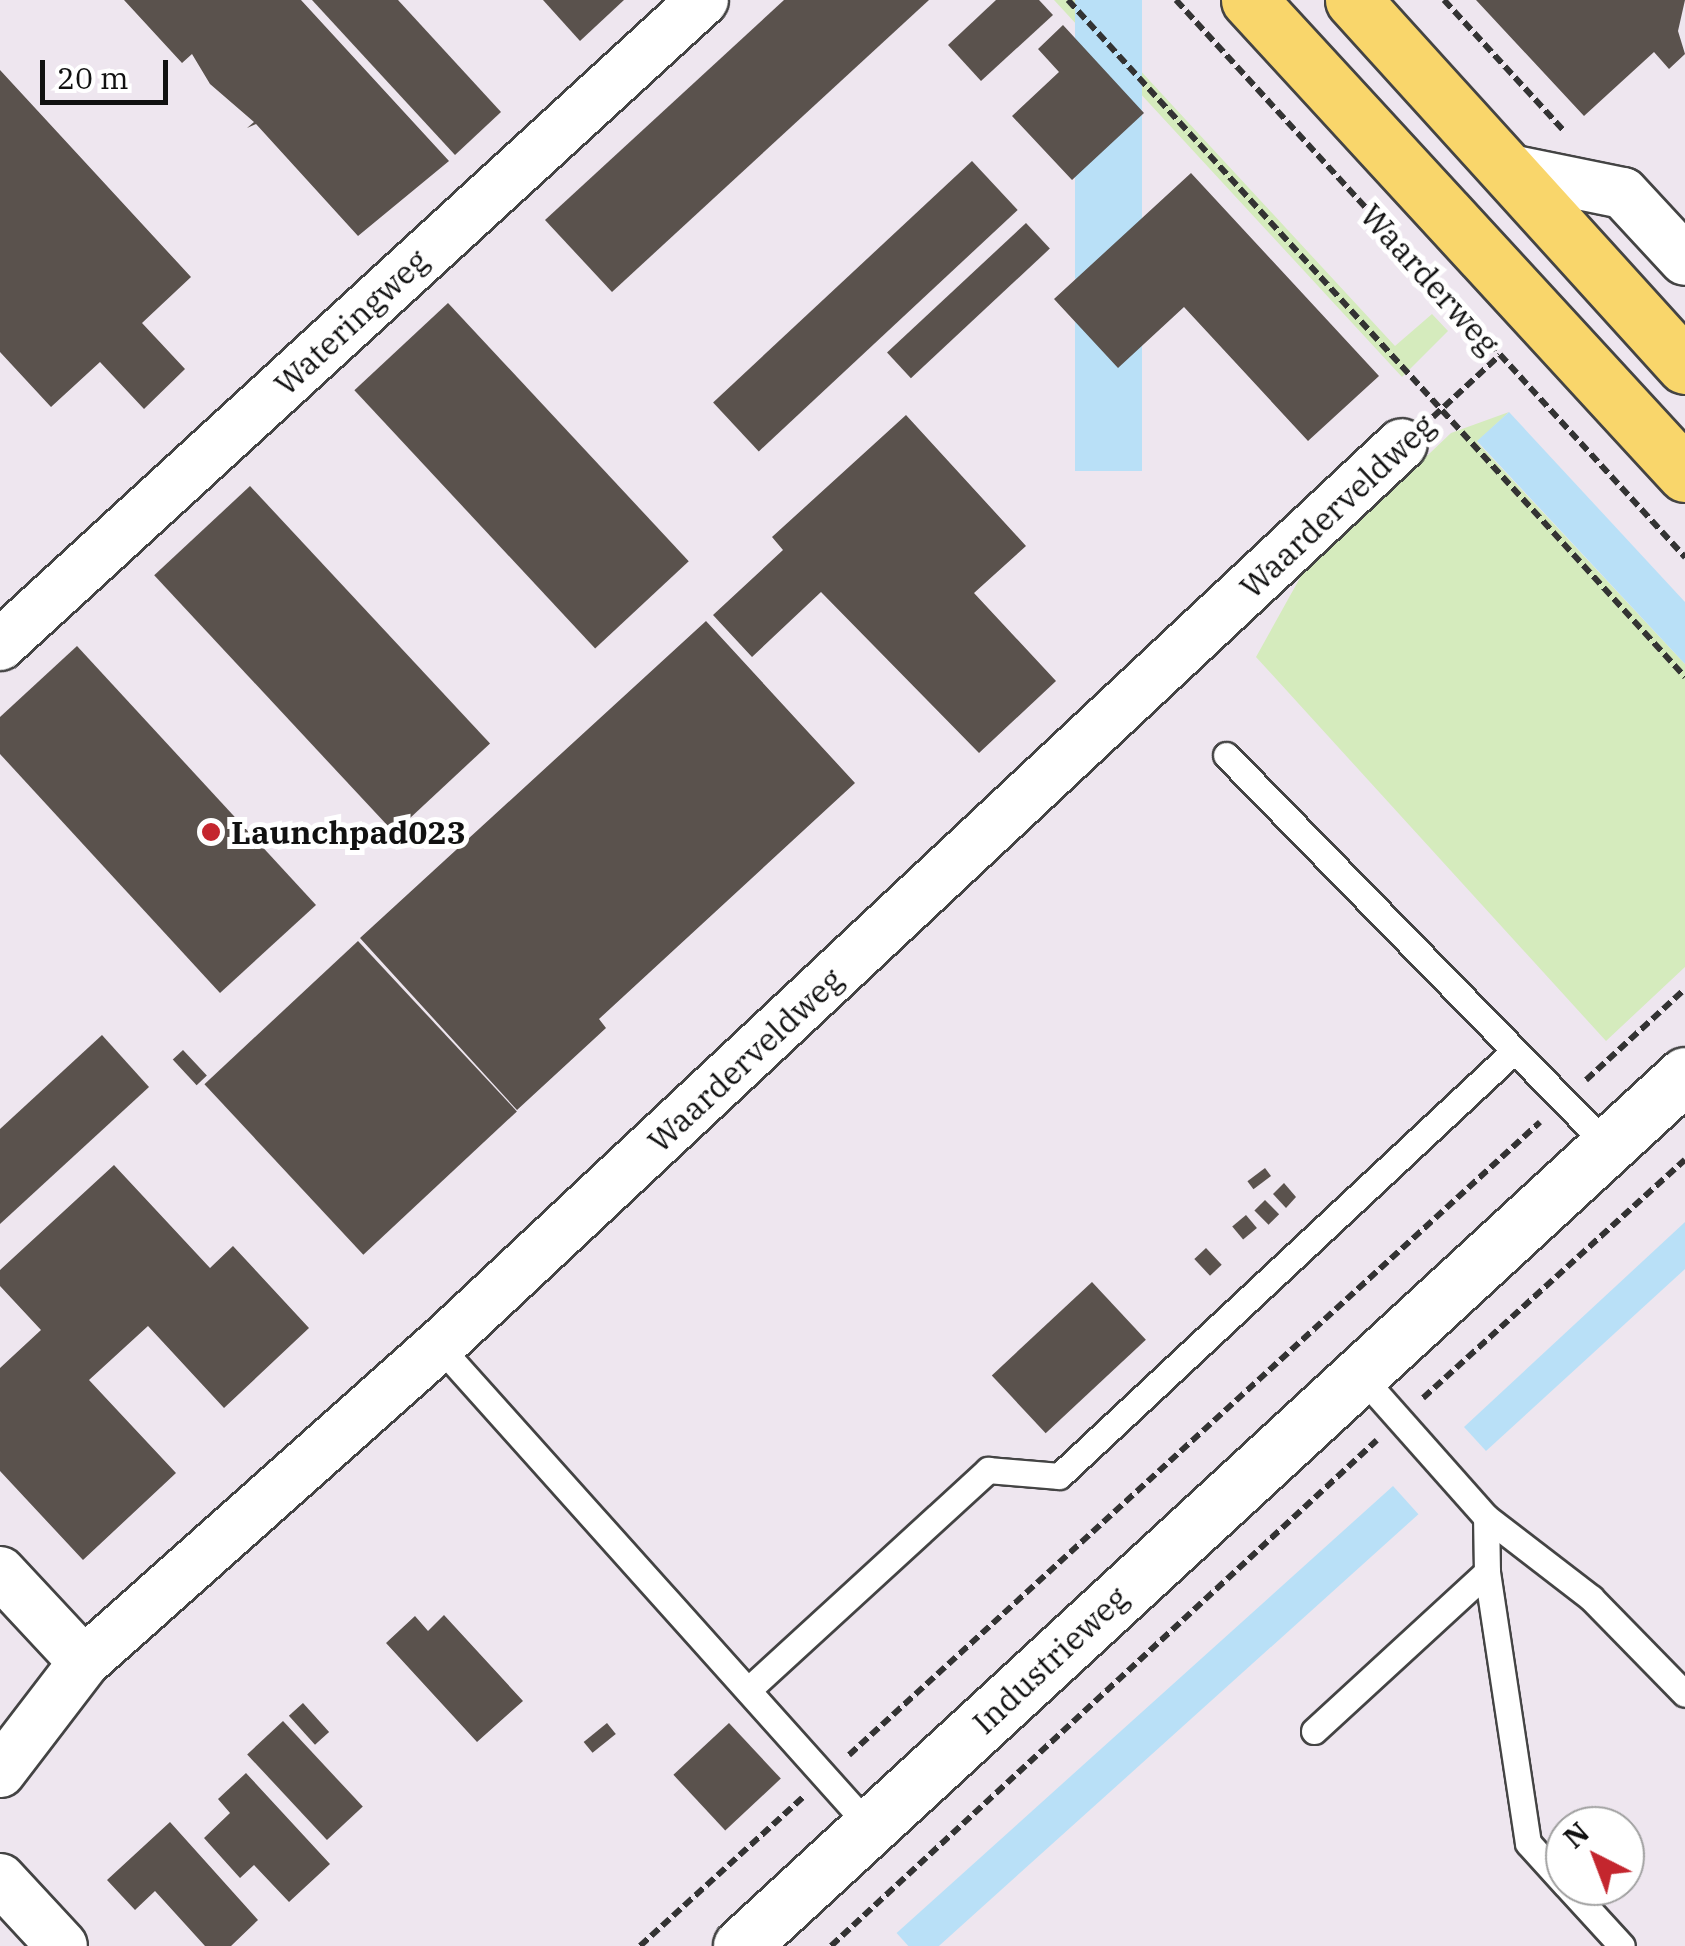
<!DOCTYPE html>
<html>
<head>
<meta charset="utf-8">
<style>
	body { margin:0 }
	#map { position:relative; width:1685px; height:1946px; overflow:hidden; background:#fffdf5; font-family:"IBM Plex Serif",serif }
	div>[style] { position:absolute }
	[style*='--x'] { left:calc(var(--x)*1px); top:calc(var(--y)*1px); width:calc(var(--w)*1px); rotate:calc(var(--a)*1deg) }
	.industrial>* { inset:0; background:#eee6ef }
	.green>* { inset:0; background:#d5ebbd }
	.water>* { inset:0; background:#b9e0f7; transform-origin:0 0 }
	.building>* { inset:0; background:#5a524d; transform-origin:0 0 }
	.path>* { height:6px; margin-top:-3px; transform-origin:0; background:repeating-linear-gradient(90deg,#333 0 10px,transparent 0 15px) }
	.roads { filter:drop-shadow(2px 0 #444) drop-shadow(-2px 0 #444) drop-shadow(0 2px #444) drop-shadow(0 -2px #444) }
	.service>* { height:25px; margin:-12.5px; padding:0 12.5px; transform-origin:12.5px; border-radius:12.5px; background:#fff }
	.minor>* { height:50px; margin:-25px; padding:0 25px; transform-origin:25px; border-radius:25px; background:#fff }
	.tertiary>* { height:55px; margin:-27.5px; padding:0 27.5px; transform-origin:27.5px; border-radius:27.5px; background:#fff }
	.primary>* { height:55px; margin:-27.5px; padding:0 27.5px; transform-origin:27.5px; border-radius:27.5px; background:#f9d66b }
	.dots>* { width:28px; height:28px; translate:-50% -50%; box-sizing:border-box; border:5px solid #fff; border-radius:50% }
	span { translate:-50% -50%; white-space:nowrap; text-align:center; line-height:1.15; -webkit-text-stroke:10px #fff; paint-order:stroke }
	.street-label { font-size:32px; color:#111 }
	.poi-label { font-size:32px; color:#111; font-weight:700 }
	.left { translate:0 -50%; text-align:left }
	.north { position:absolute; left:1545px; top:1806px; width:100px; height:100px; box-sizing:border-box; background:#fff; border:2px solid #a0a0a0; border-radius:50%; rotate:318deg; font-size:28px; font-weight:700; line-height:40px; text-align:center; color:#111 }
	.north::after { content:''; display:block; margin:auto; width:35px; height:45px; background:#c4262e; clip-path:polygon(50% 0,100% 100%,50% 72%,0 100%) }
	.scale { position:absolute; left:40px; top:60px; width:128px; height:45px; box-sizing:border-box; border:5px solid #111; border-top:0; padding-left:12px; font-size:30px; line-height:35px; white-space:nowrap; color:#111; -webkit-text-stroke:8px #fff; paint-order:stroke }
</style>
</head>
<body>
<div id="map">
	<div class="industrial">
		<i style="clip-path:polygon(evenodd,0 0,1685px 0,1685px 1946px,0 1946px,0 0,1565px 1826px,1625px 1826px,1625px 1886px,1565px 1886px,1565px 1826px)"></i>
	</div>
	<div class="green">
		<i style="clip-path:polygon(1054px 0,1075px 0,1395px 346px,1432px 314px,1448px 331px,1402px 377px)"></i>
		<i style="clip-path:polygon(1509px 412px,1477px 442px,1685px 664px,1685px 967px,1606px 1041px,1256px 657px,1301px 576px,1451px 433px)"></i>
	</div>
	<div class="water">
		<i style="left:1075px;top:0;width:67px;height:471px"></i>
		<i style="clip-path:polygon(1509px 412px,1685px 602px,1685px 664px,1477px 441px)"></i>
		<i style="clip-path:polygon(1685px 1222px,1685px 1269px,1486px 1451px,1464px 1427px)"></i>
		<i style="left:1393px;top:1486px;width:38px;height:668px;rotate:48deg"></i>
	</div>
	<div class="building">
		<i style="clip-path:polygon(124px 0,301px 0,449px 161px,358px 236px,256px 124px,247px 128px,254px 122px,210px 84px,192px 54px,182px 63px)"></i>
		<i style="clip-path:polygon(312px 0,398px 0,501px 112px,455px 155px)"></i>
		<i style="clip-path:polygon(543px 0,624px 0,580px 41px)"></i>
		<i style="clip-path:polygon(784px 0,929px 0,612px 292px,545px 220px)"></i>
		<i style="clip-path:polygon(996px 0,1039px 0,1053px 15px,981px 81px,948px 45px)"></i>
		<i style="clip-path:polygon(1476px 0,1685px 0,1678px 31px,1685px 54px,1669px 69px,1654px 52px,1584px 116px)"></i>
		<i style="clip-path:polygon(1063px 25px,1144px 113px,1072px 180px,1012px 116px,1059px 72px,1038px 49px)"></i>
		<i style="clip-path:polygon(0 70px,191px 277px,142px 323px,185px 369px,144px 409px,100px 362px,51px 407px,0 352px)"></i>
		<i style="left:972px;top:161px;width:67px;height:354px;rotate:47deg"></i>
		<i style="clip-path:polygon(1191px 173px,1379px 376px,1308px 441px,1184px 307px,1118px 368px,1054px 299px)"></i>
		<i style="left:1026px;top:223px;width:35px;height:190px;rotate:47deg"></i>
		<i style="left:448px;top:303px;width:353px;height:128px;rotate:47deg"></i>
		<i style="clip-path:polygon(906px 415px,1026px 546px,974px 593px,1056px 681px,979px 753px,821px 592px,752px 657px,713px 615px,783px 550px,772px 537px)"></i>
		<i style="left:250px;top:486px;width:352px;height:131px;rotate:47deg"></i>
		<i style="clip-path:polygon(706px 621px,855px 783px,599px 1019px,606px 1028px,517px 1110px,360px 938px)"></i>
		<i style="clip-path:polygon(77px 646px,316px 905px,220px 993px,0 754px,0 717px)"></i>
		<i style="left:358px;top:941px;width:233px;height:210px;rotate:47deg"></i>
		<i style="clip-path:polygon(102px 1035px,149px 1087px,0 1224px,0 1129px)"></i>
		<i style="left:183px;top:1050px;width:35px;height:14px;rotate:47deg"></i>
		<i style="clip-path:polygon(114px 1165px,210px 1268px,233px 1246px,309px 1328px,224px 1408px,148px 1326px,89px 1380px,176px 1473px,83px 1560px,0 1471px,0 1368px,41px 1330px,0 1286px,0 1270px)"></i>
		<i style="left:1265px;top:1168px;width:10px;height:22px;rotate:53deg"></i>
		<i style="clip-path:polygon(1284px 1183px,1296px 1197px,1286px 1208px,1273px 1194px)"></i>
		<i style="left:1265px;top:1200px;width:20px;height:15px;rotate:45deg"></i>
		<i style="left:1246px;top:1215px;width:17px;height:18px;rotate:50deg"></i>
		<i style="left:1206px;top:1248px;width:23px;height:16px;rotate:47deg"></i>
		<i style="left:1092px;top:1282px;width:79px;height:137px;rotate:47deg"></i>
		<i style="clip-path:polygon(444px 1615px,523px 1701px,477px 1742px,386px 1643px,415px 1616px,428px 1631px)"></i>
		<i style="left:303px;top:1703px;width:39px;height:19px;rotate:48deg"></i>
		<i style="left:283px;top:1721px;width:117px;height:49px;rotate:47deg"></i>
		<i style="left:607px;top:1723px;width:14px;height:30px;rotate:51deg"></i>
		<i style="left:729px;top:1723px;width:76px;height:76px;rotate:47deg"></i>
		<i style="clip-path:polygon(246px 1773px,330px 1864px,289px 1902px,254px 1865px,240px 1878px,204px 1838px,230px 1813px,218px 1799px)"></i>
		<i style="clip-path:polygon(170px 1822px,258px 1920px,231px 1946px,205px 1946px,155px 1891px,135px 1910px,107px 1880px)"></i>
	</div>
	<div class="path">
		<i style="--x:1068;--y:0;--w:916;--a:47.65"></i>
		<i style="--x:1176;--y:0;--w:755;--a:47.58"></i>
		<i style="--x:1444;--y:0;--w:179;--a:47.5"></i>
		<i style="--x:1433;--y:417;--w:91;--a:-42.8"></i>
		<i style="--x:1586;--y:1080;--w:134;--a:-42.6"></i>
		<i style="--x:1423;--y:1398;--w:354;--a:-42.3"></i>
		<i style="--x:849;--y:1755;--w:937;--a:-42.49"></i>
		<i style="--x:640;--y:1946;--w:221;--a:-42.4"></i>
		<i style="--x:831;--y:1946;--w:744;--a:-42.82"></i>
	</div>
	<div class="roads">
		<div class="service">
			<i style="--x:1226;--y:755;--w:547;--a:45.67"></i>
			<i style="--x:439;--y:1346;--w:646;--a:48.14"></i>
			<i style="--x:1360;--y:1375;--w:190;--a:48.4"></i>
			<i style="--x:1486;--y:1517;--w:133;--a:37.6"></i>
			<i style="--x:1591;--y:1598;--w:134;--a:45.6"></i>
			<i style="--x:1487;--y:1572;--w:274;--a:81.4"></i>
			<i style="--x:1528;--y:1843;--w:55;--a:47.9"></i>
			<i style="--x:748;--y:1690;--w:326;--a:-42.5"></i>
			<i style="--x:988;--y:1470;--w:71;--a:4.8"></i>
			<i style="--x:1059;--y:1476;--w:623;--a:-43.05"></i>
			<i style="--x:1314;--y:1731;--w:235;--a:-42.6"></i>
			<i style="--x:1487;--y:1572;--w:55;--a:-91"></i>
			<i style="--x:1567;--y:1886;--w:81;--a:47.5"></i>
		</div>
		<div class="minor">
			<i style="--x:1505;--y:169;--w:120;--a:11.5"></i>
			<i style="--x:1623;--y:193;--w:91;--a:47.2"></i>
			<i style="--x:0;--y:645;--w:954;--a:-42.54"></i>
			<i style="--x:0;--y:1572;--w:123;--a:47"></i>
			<i style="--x:0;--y:1772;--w:138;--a:-52.6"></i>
			<i style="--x:84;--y:1662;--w:475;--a:-41.7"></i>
			<i style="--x:439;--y:1346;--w:1319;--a:-43.13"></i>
			<i style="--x:0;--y:1879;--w:91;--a:47.2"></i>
		</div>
		<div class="tertiary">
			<i style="--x:741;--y:1946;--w:1284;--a:-42.7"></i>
		</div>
		<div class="primary">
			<i style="--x:1249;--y:0;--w:644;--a:47.39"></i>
			<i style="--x:1353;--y:0;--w:494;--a:47.8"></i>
		</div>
	</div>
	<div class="dots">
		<i style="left:211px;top:832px;background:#c4262e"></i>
	</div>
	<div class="street-label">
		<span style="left:1430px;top:279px;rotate:48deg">Waarderweg</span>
		<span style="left:351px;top:322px;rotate:-43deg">Wateringweg</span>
		<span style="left:1337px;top:506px;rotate:-43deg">Waarderveldweg</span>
		<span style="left:745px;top:1060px;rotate:-43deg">Waarderveldweg</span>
		<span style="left:1050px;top:1660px;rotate:-43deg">Industrieweg</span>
	</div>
	<div class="poi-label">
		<span class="left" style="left:231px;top:832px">Launchpad023</span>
	</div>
	<div class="north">N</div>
	<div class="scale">20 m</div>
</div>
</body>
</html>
